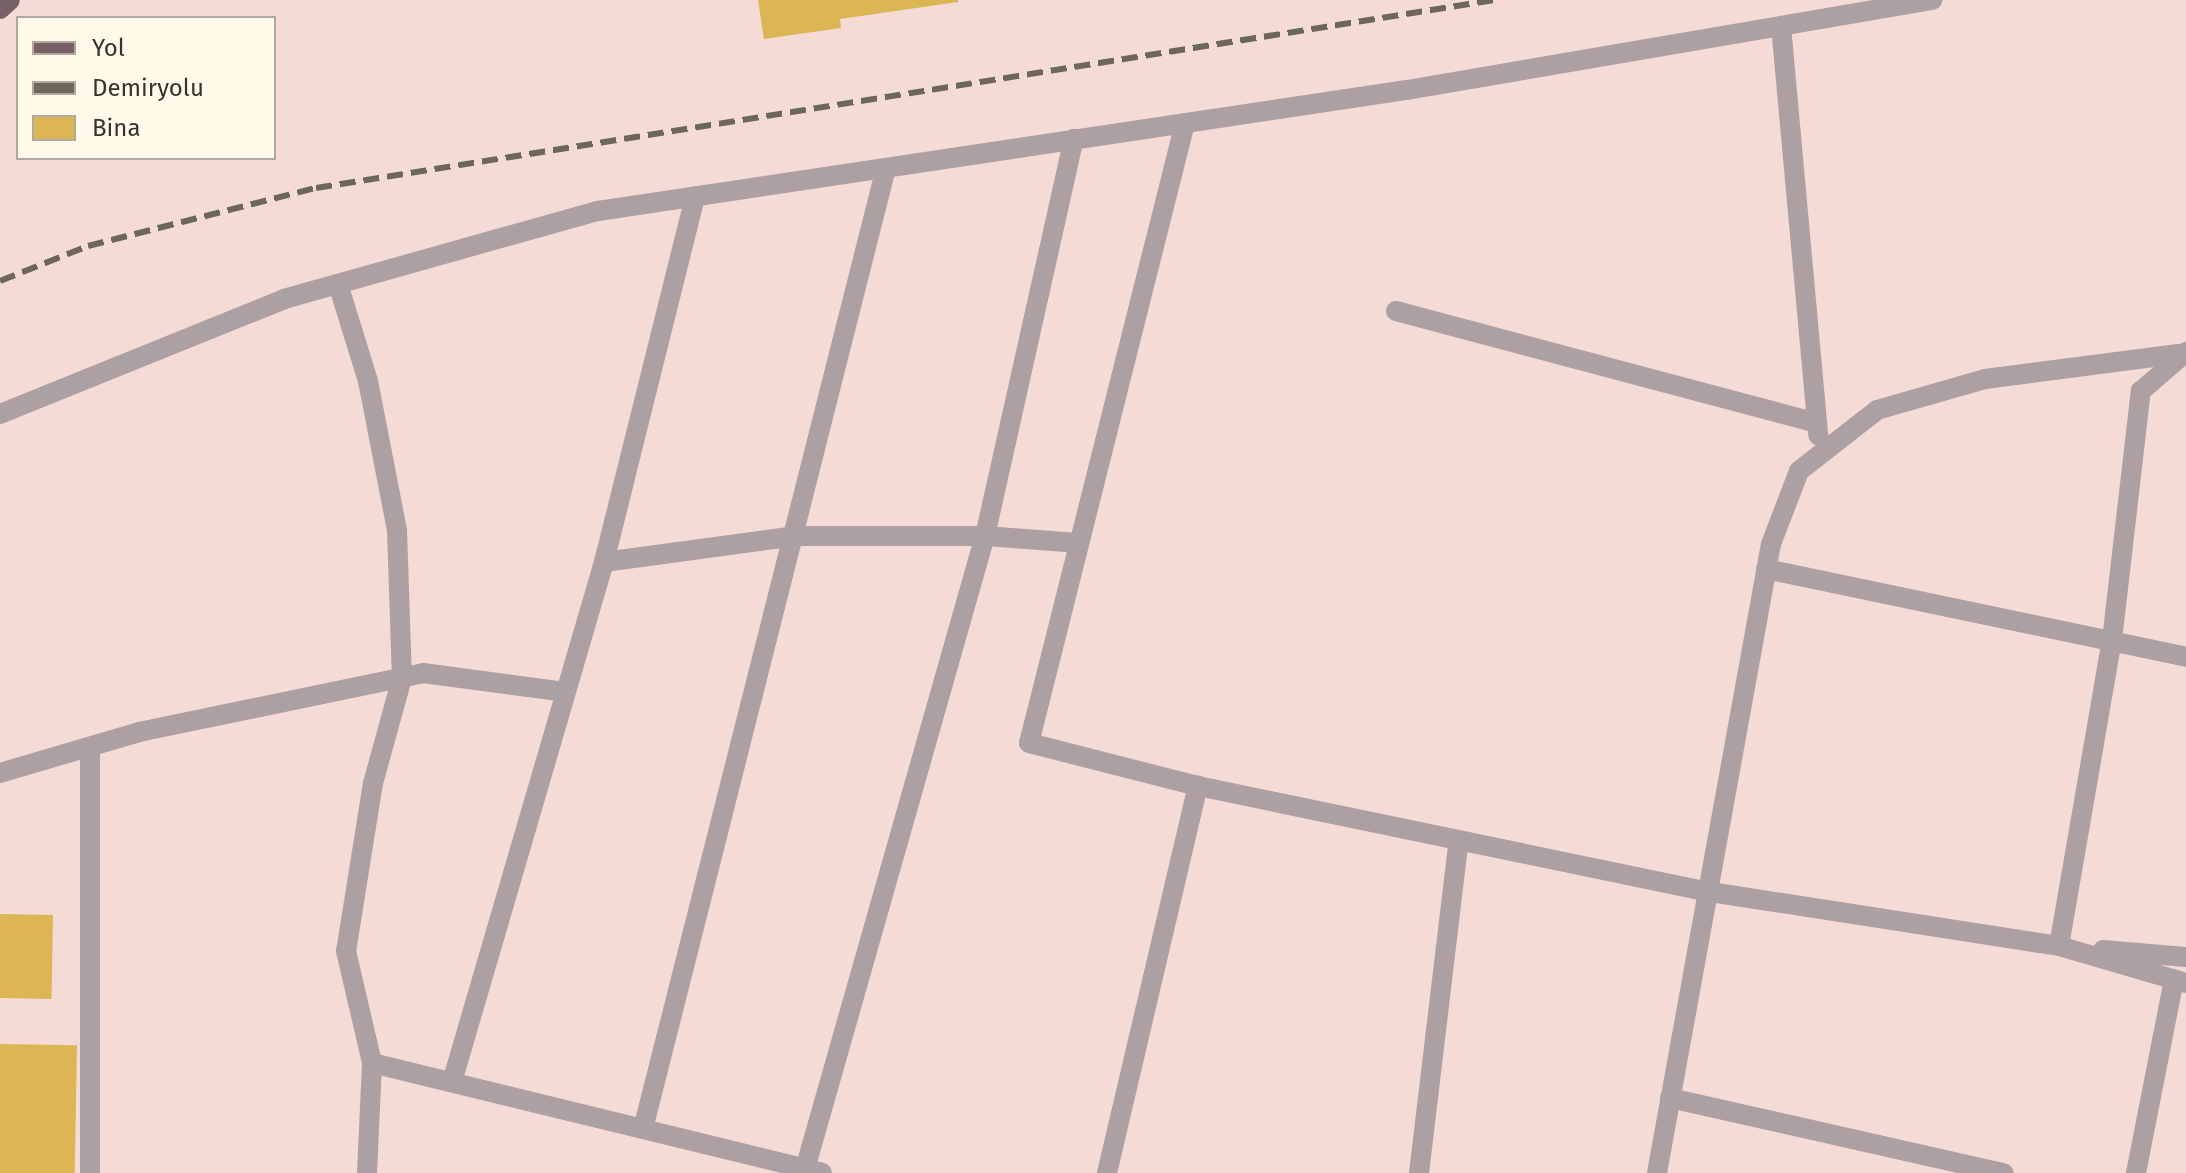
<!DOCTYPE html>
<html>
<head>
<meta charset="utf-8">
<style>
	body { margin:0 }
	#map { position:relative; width:2186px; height:1173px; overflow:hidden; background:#f5ebd2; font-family:"Fira Sans",sans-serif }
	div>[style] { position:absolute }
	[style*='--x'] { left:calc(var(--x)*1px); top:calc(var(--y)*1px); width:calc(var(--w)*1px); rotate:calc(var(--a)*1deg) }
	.industrial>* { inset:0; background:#f5dbd6 }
	.building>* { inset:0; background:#dcb655; transform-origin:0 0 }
	.minor>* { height:20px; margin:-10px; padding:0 10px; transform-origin:10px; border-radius:10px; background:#aca0a2 }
	.major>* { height:20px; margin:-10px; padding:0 10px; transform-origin:10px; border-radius:10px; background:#776166 }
	.rail>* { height:6px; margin-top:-3px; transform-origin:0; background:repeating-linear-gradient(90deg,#6c6759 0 16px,transparent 0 24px) }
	span { translate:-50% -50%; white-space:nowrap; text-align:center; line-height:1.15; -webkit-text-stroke:8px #fff9ea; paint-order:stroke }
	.legend { position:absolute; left:16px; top:16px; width:260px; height:144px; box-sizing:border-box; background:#fff9ea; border:2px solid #afaa9d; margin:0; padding:10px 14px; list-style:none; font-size:24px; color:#373329 }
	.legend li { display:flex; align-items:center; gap:16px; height:40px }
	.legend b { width:40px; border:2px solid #afaa9d }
</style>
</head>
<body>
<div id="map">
	<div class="industrial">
		<i style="clip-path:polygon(evenodd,0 0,2186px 0,2186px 1173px,0 1173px,0 0,18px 18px,274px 18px,274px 158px,18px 158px,18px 18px)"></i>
	</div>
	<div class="building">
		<i style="clip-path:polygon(758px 0,958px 0,958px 2px,840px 19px,841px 28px,764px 39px)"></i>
		<i style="left:0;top:914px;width:53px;height:84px;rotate:1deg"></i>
		<i style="left:0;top:1044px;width:77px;height:129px;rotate:1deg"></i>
	</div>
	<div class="minor">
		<i style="--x:1781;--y:26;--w:411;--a:84.8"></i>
		<i style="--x:1185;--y:123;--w:639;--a:104.12"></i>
		<i style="--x:1029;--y:743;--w:174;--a:14.3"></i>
		<i style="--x:338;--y:284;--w:102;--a:72.8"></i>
		<i style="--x:368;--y:381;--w:152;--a:79"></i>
		<i style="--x:397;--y:530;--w:148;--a:88.1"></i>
		<i style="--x:402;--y:678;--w:109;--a:105.4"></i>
		<i style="--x:373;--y:783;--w:170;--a:99.1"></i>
		<i style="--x:346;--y:951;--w:115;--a:76.9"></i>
		<i style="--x:1396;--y:311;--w:435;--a:14.9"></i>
		<i style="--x:0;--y:414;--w:306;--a:-22"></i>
		<i style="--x:284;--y:299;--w:326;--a:-15.7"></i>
		<i style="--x:598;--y:211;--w:818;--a:-8.51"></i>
		<i style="--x:1407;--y:90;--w:533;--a:-9.73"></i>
		<i style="--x:604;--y:562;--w:194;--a:-7.7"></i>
		<i style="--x:796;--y:536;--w:189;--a:0"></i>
		<i style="--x:985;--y:536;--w:94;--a:4.3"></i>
		<i style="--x:1766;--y:569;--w:429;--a:11.8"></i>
		<i style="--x:0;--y:773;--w:145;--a:-16.4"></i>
		<i style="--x:139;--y:732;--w:290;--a:-11.7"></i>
		<i style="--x:423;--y:673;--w:143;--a:7.6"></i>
		<i style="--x:2059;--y:946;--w:132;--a:16.2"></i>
		<i style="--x:2103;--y:950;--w:83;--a:4.8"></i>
		<i style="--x:452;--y:1082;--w:542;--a:-73.71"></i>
		<i style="--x:604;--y:562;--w:377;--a:-76"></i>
		<i style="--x:1670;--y:1098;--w:342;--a:12.7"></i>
		<i style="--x:643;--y:1129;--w:991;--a:-75.81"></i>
		<i style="--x:805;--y:1169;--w:658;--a:-74.13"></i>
		<i style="--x:985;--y:536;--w:407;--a:-77.4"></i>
		<i style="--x:90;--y:1173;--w:426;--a:-90"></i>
		<i style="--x:367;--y:1173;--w:110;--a:-87.4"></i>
		<i style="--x:372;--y:1063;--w:463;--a:13.7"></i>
		<i style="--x:1107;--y:1173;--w:398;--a:-76.8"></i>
		<i style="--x:1198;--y:786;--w:517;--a:11.72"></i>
		<i style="--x:1704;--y:891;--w:359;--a:8.8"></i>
		<i style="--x:2059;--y:946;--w:311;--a:-80.2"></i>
		<i style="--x:2112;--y:640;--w:251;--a:-83.4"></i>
		<i style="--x:2141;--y:391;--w:60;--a:-40.9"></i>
		<i style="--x:1419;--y:1173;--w:335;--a:-83.2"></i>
		<i style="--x:1657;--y:1173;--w:639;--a:-79.73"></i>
		<i style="--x:1771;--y:544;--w:78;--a:-69"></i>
		<i style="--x:1799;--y:471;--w:99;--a:-38"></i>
		<i style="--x:1877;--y:410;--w:112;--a:-16"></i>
		<i style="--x:1985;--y:379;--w:195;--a:-7.4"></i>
		<i style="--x:2136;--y:1173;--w:197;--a:-78.9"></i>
	</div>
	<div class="major">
		<i style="--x:0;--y:9;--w:13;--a:-42"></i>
	</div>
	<div class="rail">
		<i style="--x:0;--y:281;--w:95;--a:-21.7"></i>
		<i style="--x:88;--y:246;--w:235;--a:-14.3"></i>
		<i style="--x:316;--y:188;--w:1193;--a:-9.07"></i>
	</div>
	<ul class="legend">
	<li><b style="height:10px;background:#776166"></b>Yol</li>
	<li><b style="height:10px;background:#6c6759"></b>Demiryolu</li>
	<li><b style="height:22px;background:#dcb655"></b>Bina</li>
	</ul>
</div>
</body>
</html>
